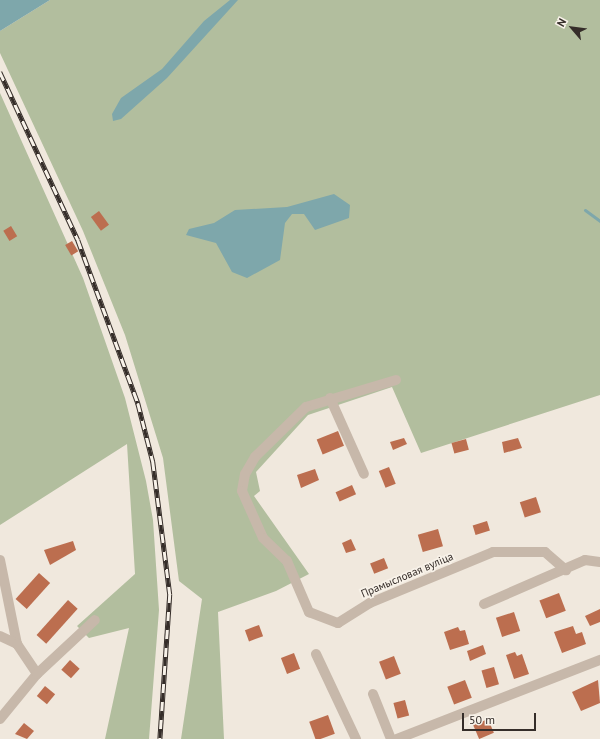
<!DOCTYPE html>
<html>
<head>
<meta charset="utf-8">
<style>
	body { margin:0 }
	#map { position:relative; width:600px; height:739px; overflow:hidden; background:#f0e8dd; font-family:"PT Sans",sans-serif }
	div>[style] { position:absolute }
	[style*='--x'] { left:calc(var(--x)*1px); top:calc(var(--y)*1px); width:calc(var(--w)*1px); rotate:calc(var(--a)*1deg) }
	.green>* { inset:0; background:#b2be9e }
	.water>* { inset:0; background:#7ea7ab }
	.stream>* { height:3px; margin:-1.5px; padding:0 1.5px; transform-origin:1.5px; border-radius:1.5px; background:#7ea7ab }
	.building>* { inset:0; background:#bc6e4f; transform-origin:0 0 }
	.minor>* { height:10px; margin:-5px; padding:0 5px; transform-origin:5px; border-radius:5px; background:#c7b8aa }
	.rail>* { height:4.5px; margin-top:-2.25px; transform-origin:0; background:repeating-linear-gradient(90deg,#f8f2e9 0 9px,#352d29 0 18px); box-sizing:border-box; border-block:1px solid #352d29 }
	span { translate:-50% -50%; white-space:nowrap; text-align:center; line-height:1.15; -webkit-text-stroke:3.5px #f8f2e9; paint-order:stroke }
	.street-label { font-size:11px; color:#352d29 }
	.north { position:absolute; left:552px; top:8px; width:40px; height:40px; -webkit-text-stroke:3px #f8f2e9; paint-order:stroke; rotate:298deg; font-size:11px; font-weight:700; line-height:16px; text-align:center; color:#352d29 }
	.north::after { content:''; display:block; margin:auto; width:14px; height:18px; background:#352d29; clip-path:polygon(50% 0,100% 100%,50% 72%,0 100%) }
	.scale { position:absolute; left:462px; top:713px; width:74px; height:18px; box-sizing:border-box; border:2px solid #352d29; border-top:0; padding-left:5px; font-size:12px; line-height:14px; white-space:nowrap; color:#352d29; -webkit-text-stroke:3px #f8f2e9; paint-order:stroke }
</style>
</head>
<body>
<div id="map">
	<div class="green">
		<i style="clip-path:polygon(50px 0,600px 0,600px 395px,421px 453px,392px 387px,308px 415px,256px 472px,260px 491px,254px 496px,309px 574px,276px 591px,218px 612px,224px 739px,181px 739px,202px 599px,179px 581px,163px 458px,125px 335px,83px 231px,0 53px,0 31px)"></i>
		<i style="clip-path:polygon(0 93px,83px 278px,125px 398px,146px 481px,153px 520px,159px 610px,149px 739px,105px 739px,129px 628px,89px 638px,77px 626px,135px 574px,127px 444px,0 525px)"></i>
	</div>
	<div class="water">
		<i style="clip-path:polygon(0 0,50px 0,0 31px)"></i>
		<i style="clip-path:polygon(230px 0,238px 0,167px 78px,121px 119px,113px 121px,112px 114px,121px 98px,162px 69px,204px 21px)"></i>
		<i style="clip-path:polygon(334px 194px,350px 205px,349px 218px,315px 230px,304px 214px,292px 214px,285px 223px,280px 260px,247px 278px,232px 272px,216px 243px,186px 235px,189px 229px,214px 223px,235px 210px,287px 207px)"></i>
	</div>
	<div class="stream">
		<i style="--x:585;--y:210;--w:19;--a:36"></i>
	</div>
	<div class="building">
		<i style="left:99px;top:211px;width:17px;height:10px;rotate:54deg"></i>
		<i style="left:11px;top:226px;width:12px;height:9px;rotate:59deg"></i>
		<i style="left:72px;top:241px;width:12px;height:8px;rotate:59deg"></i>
		<i style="left:338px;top:431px;width:16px;height:23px;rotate:68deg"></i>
		<i style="clip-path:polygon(404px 438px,407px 444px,393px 450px,390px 442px)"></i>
		<i style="clip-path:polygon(518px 438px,522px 448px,504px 453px,502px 442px)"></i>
		<i style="left:466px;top:439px;width:11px;height:15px;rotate:75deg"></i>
		<i style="left:389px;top:467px;width:18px;height:11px;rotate:68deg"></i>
		<i style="clip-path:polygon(315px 469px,319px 480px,301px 488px,297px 475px)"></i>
		<i style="left:352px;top:485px;width:10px;height:18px;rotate:66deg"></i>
		<i style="left:536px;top:497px;width:16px;height:17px;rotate:72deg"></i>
		<i style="left:487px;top:521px;width:10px;height:15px;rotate:73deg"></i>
		<i style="left:438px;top:529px;width:18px;height:21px;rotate:74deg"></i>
		<i style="clip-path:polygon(351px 539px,356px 550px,346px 553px,342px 543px)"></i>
		<i style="clip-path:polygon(73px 541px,76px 550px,50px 565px,44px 550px)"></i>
		<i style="left:384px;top:558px;width:11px;height:15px;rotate:68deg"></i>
		<i style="left:39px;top:573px;width:15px;height:35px;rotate:42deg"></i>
		<i style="left:559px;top:593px;width:19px;height:21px;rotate:69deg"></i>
		<i style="left:68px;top:600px;width:13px;height:47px;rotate:42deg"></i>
		<i style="clip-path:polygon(600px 609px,600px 622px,590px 626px,585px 616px)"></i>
		<i style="left:514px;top:612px;width:20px;height:19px;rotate:72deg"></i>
		<i style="left:259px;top:625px;width:12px;height:15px;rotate:70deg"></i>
		<i style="clip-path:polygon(573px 626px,576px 634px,582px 632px,586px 644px,562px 653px,554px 632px)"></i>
		<i style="clip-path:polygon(458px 627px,460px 631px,465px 630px,469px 644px,450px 650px,444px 632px)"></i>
		<i style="clip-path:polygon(483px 645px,486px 654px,470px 661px,467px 651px)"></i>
		<i style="clip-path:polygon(515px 652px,517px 656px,522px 654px,529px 674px,514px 679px,506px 655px)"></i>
		<i style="left:294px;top:653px;width:17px;height:14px;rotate:69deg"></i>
		<i style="left:394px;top:656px;width:19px;height:16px;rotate:69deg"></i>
		<i style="left:70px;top:660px;width:13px;height:13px;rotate:42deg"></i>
		<i style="left:494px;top:667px;width:18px;height:13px;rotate:74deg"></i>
		<i style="left:465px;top:680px;width:19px;height:19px;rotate:69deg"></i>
		<i style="clip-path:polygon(598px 680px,600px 703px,581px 711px,572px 692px)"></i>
		<i style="left:45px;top:686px;width:13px;height:13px;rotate:39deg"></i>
		<i style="left:405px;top:700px;width:16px;height:12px;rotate:75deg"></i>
		<i style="left:328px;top:715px;width:20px;height:20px;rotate:70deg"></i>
		<i style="left:488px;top:719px;width:15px;height:16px;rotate:67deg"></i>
		<i style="clip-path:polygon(24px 723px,34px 731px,27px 739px,15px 734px)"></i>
	</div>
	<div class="minor">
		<i style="--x:396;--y:380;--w:94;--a:163.3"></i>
		<i style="--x:306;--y:407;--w:71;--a:135.6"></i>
		<i style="--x:255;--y:457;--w:20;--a:120"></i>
		<i style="--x:245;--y:474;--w:17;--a:100"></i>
		<i style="--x:242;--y:491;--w:51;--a:65.9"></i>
		<i style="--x:263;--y:538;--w:33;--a:44"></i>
		<i style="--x:287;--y:561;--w:56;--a:66.7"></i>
		<i style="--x:309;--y:612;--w:31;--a:21"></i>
		<i style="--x:338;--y:623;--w:38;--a:-32"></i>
		<i style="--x:370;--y:603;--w:133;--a:-22.5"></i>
		<i style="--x:493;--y:552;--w:52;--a:0"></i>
		<i style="--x:545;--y:552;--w:28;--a:41"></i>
		<i style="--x:330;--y:398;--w:83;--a:65.9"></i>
		<i style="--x:0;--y:560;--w:86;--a:78.6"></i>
		<i style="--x:484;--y:604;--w:110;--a:-23.5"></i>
		<i style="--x:585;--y:560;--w:15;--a:8"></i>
		<i style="--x:0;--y:636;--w:19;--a:25"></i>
		<i style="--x:17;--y:644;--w:36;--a:56"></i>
		<i style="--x:316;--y:654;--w:94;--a:64.8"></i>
		<i style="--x:373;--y:694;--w:48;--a:68.2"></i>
		<i style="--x:0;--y:719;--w:58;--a:-50.6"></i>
		<i style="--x:37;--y:674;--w:79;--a:-43"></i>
		<i style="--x:397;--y:739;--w:218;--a:-21.3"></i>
	</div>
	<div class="rail">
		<i style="--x:0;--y:72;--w:185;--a:65.1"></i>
		<i style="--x:78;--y:240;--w:174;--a:69.8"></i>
		<i style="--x:138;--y:403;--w:61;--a:75.7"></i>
		<i style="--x:153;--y:462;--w:133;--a:82.7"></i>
		<i style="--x:170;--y:594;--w:145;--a:93.9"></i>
	</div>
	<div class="street-label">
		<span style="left:407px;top:575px;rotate:-23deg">Прамысловая вуліца</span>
	</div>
	<div class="north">N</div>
	<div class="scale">50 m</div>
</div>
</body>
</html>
